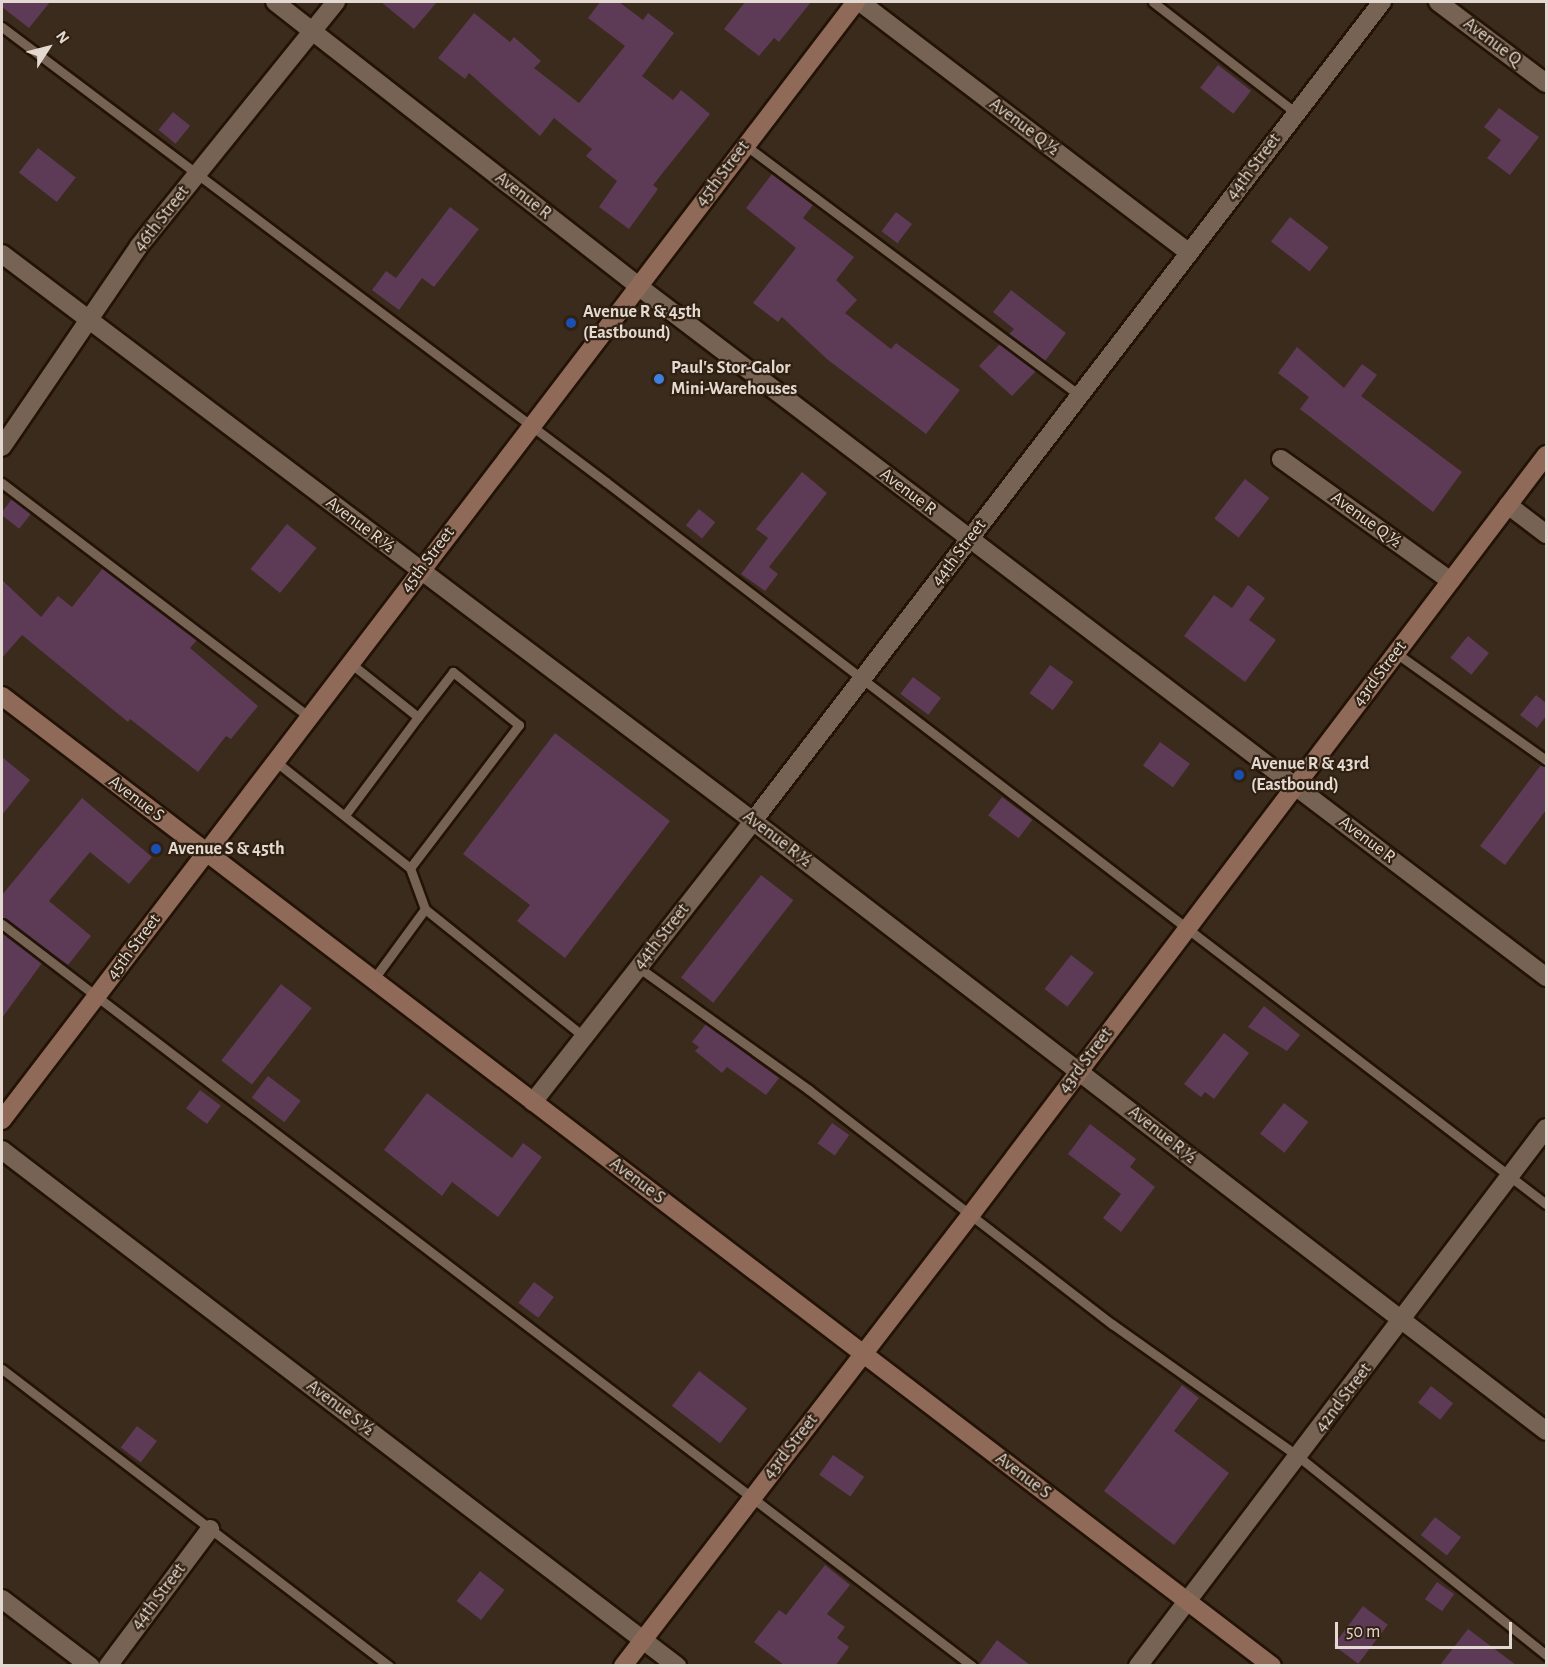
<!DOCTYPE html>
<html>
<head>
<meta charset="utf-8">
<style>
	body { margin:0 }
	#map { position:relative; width:1548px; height:1667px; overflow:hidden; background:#3b2b1d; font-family:"Alegreya Sans",sans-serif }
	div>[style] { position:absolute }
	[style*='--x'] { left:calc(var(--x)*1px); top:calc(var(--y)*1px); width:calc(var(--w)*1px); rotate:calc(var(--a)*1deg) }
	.building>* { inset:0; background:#5d3a56; transform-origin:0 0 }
	.roads { filter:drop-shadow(2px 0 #221306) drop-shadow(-2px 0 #221306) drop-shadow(0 2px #221306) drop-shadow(0 -2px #221306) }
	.lane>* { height:9px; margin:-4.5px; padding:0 4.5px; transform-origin:4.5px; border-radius:4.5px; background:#766353 }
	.street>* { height:18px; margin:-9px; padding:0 9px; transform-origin:9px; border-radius:9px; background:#766353 }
	.secondary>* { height:18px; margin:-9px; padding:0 9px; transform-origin:9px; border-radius:9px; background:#8f6a59 }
	.dots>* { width:16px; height:16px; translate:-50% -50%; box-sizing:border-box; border:3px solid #312113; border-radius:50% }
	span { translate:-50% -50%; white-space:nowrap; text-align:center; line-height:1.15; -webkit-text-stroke:4.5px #312113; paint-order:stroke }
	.street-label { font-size:18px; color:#e3d9d0 }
	.poi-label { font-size:18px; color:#e3d9d0; font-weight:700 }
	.left { translate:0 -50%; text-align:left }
	.frame { position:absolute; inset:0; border:3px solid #e3d9d0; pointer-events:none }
	.north { position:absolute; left:18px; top:18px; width:60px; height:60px; -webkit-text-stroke:4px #312113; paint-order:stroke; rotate:54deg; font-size:16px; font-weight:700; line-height:24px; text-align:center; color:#e3d9d0 }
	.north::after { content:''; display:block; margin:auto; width:21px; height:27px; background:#e3d9d0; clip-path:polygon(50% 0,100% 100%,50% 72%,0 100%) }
	.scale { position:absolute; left:1335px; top:1622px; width:177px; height:27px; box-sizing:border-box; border:3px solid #e3d9d0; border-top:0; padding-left:8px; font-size:18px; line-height:21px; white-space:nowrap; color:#e3d9d0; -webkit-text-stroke:4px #312113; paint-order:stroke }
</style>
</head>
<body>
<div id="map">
	<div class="building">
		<i style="clip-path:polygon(2px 2px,50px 2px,29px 28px,2px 7px)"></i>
		<i style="clip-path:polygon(381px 2px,437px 2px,414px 29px)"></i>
		<i style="clip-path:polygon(600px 2px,619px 2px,643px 20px,648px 13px,674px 33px,642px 76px,673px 100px,681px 90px,710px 114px,653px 185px,658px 189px,629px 229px,599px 207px,617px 181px,586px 156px,592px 149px,554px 118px,540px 136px,469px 73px,465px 79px,438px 58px,474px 13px,510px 42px,514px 37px,541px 61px,534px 68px,579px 103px,625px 46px,588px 18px)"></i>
		<i style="clip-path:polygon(745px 2px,811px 2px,779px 42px,774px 38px,759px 56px,724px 29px)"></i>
		<i style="left:1218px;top:65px;width:42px;height:29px;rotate:38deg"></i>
		<i style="clip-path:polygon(1499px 108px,1539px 137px,1510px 175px,1487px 158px,1501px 140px,1484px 127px)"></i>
		<i style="left:173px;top:112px;width:22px;height:23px;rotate:39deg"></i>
		<i style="left:38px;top:148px;width:48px;height:31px;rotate:38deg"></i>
		<i style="clip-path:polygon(772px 174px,813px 205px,803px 218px,854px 257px,836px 280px,857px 300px,845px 313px,891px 349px,896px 343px,960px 390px,926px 434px,828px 360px,782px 317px,778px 322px,753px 303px,796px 248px,746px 208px)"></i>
		<i style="clip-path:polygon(450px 207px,479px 229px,434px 287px,422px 278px,399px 310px,372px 290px,386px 271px,396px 278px)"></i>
		<i style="left:896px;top:212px;width:20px;height:24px;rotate:37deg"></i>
		<i style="left:1290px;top:217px;width:49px;height:31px;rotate:38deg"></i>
		<i style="clip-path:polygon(1011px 290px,1066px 333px,1045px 361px,1009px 334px,1014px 329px,993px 312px)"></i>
		<i style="clip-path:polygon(1000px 344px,1036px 371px,1012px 396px,979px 366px)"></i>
		<i style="clip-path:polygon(1297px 347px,1344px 388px,1362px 364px,1377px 375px,1361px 396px,1462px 472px,1433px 512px,1300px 409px,1309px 397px,1278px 373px)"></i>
		<i style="clip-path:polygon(802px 472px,827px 493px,769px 567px,778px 574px,765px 591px,741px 574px,768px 538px,756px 529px)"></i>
		<i style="left:1245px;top:479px;width:31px;height:50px;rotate:38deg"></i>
		<i style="left:12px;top:499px;width:24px;height:19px;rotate:38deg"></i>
		<i style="left:699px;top:509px;width:21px;height:21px;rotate:39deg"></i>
		<i style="left:287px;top:524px;width:38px;height:58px;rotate:39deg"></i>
		<i style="clip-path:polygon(103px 568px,197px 640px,190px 648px,258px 706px,231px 739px,226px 736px,198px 772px,130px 719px,128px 722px,22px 635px,2px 658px,2px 580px,41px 617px,58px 596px,72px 607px)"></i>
		<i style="clip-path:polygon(1248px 585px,1265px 598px,1249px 620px,1276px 640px,1245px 682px,1184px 636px,1214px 595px,1232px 608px)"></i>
		<i style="left:1468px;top:636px;width:27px;height:28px;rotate:39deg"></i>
		<i style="left:1050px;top:665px;width:29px;height:35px;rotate:36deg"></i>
		<i style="left:913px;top:677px;width:35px;height:21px;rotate:37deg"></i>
		<i style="clip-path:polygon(1536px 695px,1546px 703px,1546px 716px,1537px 728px,1520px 715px)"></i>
		<i style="clip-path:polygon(555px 733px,670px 821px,565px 958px,517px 921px,530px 905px,463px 854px)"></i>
		<i style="left:1160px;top:742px;width:37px;height:29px;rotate:36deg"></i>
		<i style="clip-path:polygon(2px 757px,30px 780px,2px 815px)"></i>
		<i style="clip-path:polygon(1541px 765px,1546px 767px,1546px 810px,1505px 865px,1480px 846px)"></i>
		<i style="left:1002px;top:797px;width:38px;height:23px;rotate:37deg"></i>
		<i style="clip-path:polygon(82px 798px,152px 857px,129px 884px,90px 852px,49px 901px,91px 936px,68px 965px,2px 917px,2px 895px)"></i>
		<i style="left:761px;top:875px;width:41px;height:130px;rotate:38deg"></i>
		<i style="clip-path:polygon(2px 932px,42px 963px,2px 1018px)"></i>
		<i style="left:1071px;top:955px;width:29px;height:43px;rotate:38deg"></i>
		<i style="left:281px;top:984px;width:39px;height:97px;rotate:38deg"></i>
		<i style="clip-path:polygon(1264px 1006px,1300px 1035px,1287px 1051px,1248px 1027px)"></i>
		<i style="clip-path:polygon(706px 1024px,779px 1078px,766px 1095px,727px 1067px,722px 1073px,695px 1051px,699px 1047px,692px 1042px)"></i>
		<i style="clip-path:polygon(1224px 1033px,1249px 1053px,1214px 1099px,1205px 1092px,1201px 1097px,1184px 1084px)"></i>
		<i style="left:268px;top:1076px;width:41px;height:27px;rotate:37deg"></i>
		<i style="left:200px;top:1090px;width:26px;height:23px;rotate:37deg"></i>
		<i style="clip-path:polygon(427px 1093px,512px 1158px,523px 1143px,542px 1157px,498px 1217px,452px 1182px,442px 1196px,384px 1150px)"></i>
		<i style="left:1284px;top:1103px;width:31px;height:39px;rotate:38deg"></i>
		<i style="left:832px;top:1123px;width:21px;height:25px;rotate:35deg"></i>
		<i style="clip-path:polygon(1090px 1124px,1136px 1159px,1130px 1167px,1155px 1187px,1121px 1232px,1103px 1218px,1121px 1194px,1068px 1154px)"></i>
		<i style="left:534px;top:1282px;width:25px;height:26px;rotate:37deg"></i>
		<i style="left:699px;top:1371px;width:61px;height:44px;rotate:38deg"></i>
		<i style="clip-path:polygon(1182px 1385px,1199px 1398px,1174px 1431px,1229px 1473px,1174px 1545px,1104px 1491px)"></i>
		<i style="left:1431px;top:1386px;width:28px;height:21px;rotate:38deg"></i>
		<i style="left:137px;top:1426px;width:25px;height:27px;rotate:37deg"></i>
		<i style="left:833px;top:1455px;width:38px;height:24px;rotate:35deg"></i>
		<i style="left:1435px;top:1517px;width:33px;height:23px;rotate:38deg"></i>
		<i style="clip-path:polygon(825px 1565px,850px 1585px,827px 1614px,845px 1627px,837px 1638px,849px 1647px,836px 1665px,784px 1665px,754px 1642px,779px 1610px,786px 1615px)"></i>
		<i style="left:480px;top:1571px;width:31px;height:38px;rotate:38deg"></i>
		<i style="left:1437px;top:1582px;width:21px;height:21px;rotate:35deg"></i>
		<i style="left:1363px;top:1606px;width:31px;height:49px;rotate:37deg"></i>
		<i style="clip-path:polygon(1468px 1629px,1516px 1665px,1440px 1665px)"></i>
		<i style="clip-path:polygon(997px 1640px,1030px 1665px,979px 1665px)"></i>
	</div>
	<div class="roads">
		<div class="lane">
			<i style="--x:1153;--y:2;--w:181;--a:37.8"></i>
			<i style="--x:2;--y:27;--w:756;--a:36.99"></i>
			<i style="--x:606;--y:482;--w:1185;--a:37.53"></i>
			<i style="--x:745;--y:145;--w:417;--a:36.8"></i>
			<i style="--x:2;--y:483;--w:386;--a:37.3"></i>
			<i style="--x:1396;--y:653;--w:184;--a:35.5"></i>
			<i style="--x:275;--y:761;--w:172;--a:38.4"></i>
			<i style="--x:410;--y:868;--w:180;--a:-52.7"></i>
			<i style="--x:519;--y:725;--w:85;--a:-141.2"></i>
			<i style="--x:453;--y:672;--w:57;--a:127.9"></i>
			<i style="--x:418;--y:717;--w:87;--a:-141.5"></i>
			<i style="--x:345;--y:815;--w:122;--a:-53.3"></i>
			<i style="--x:410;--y:868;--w:44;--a:69.9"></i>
			<i style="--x:425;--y:909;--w:204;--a:38.8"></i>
			<i style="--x:2;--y:924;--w:1221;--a:37.41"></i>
			<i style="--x:638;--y:967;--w:211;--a:35.7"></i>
			<i style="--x:809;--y:1090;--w:383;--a:37.7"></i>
			<i style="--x:1112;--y:1324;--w:229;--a:35.4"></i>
			<i style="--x:1299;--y:1457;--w:317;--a:38.7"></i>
			<i style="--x:373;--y:980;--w:88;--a:-53.8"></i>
			<i style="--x:2;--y:1369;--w:488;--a:37.5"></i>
		</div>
		<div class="street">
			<i style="--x:275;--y:2;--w:461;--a:38"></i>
			<i style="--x:638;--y:286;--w:1141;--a:37.27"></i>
			<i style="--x:860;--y:2;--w:414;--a:37.3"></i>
			<i style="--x:1438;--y:2;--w:135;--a:36.9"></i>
			<i style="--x:2;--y:254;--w:941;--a:37.05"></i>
			<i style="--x:753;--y:821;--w:1000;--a:37.57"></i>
			<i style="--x:2;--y:447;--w:243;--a:-55.7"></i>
			<i style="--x:139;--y:246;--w:314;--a:-51.1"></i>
			<i style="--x:1281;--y:459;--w:209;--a:35.7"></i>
			<i style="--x:1508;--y:505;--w:48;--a:37.3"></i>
			<i style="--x:533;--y:1102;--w:357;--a:-51.9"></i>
			<i style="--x:753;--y:821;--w:1033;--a:-52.48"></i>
			<i style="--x:2;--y:1150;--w:850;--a:37.4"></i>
			<i style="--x:2;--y:1599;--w:111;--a:37.3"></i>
			<i style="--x:108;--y:1666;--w:171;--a:-53.3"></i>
			<i style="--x:1138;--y:1666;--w:675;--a:-52.82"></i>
		</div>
		<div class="secondary">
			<i style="--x:2;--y:696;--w:1598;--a:37.37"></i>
			<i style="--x:2;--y:1120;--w:1407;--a:-52.63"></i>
			<i style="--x:623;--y:1666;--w:572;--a:-52.39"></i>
			<i style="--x:972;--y:1213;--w:951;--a:-52.86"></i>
		</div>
	</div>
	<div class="dots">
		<i style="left:571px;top:323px;background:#1a4fb4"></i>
		<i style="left:659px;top:379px;background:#3f7fe0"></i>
		<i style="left:1239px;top:775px;background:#1a4fb4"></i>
		<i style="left:156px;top:849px;background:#1a4fb4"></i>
	</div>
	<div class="street-label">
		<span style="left:1492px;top:42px;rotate:37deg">Avenue Q</span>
		<span style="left:1024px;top:127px;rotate:37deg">Avenue Q ½</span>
		<span style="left:1254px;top:167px;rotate:-53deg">44th Street</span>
		<span style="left:723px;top:174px;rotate:-53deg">45th Street</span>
		<span style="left:523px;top:196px;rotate:38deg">Avenue R</span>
		<span style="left:162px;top:219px;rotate:-52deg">46th Street</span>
		<span style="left:908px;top:492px;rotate:37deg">Avenue R</span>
		<span style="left:1366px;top:520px;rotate:36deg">Avenue Q ½</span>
		<span style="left:360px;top:525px;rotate:37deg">Avenue R ½</span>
		<span style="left:959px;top:553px;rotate:-53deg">44th Street</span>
		<span style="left:428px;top:560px;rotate:-53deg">45th Street</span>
		<span style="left:1380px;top:674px;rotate:-53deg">43rd Street</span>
		<span style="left:136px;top:799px;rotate:37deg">Avenue S</span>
		<span style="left:777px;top:839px;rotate:37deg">Avenue R ½</span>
		<span style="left:1367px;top:840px;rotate:37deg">Avenue R</span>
		<span style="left:662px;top:937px;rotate:-52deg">44th Street</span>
		<span style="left:134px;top:947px;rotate:-53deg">45th Street</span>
		<span style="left:1086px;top:1061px;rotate:-53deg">43rd Street</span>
		<span style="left:1162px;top:1135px;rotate:38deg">Avenue R ½</span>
		<span style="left:637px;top:1181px;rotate:37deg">Avenue S</span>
		<span style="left:1344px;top:1398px;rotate:-53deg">42nd Street</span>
		<span style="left:340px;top:1408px;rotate:37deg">Avenue S ½</span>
		<span style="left:791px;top:1447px;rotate:-52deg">43rd Street</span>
		<span style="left:1023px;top:1476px;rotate:37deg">Avenue S</span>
		<span style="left:159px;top:1597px;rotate:-53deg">44th Street</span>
	</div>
	<div class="poi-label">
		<span class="left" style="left:583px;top:323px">Avenue R &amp; 45th<br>(Eastbound)</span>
		<span class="left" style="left:671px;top:379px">Paul's Stor-Galor<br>Mini-Warehouses</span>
		<span class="left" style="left:1251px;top:775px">Avenue R &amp; 43rd<br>(Eastbound)</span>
		<span class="left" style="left:168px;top:849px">Avenue S &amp; 45th</span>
	</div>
	<div class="frame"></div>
	<div class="north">N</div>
	<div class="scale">50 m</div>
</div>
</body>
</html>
